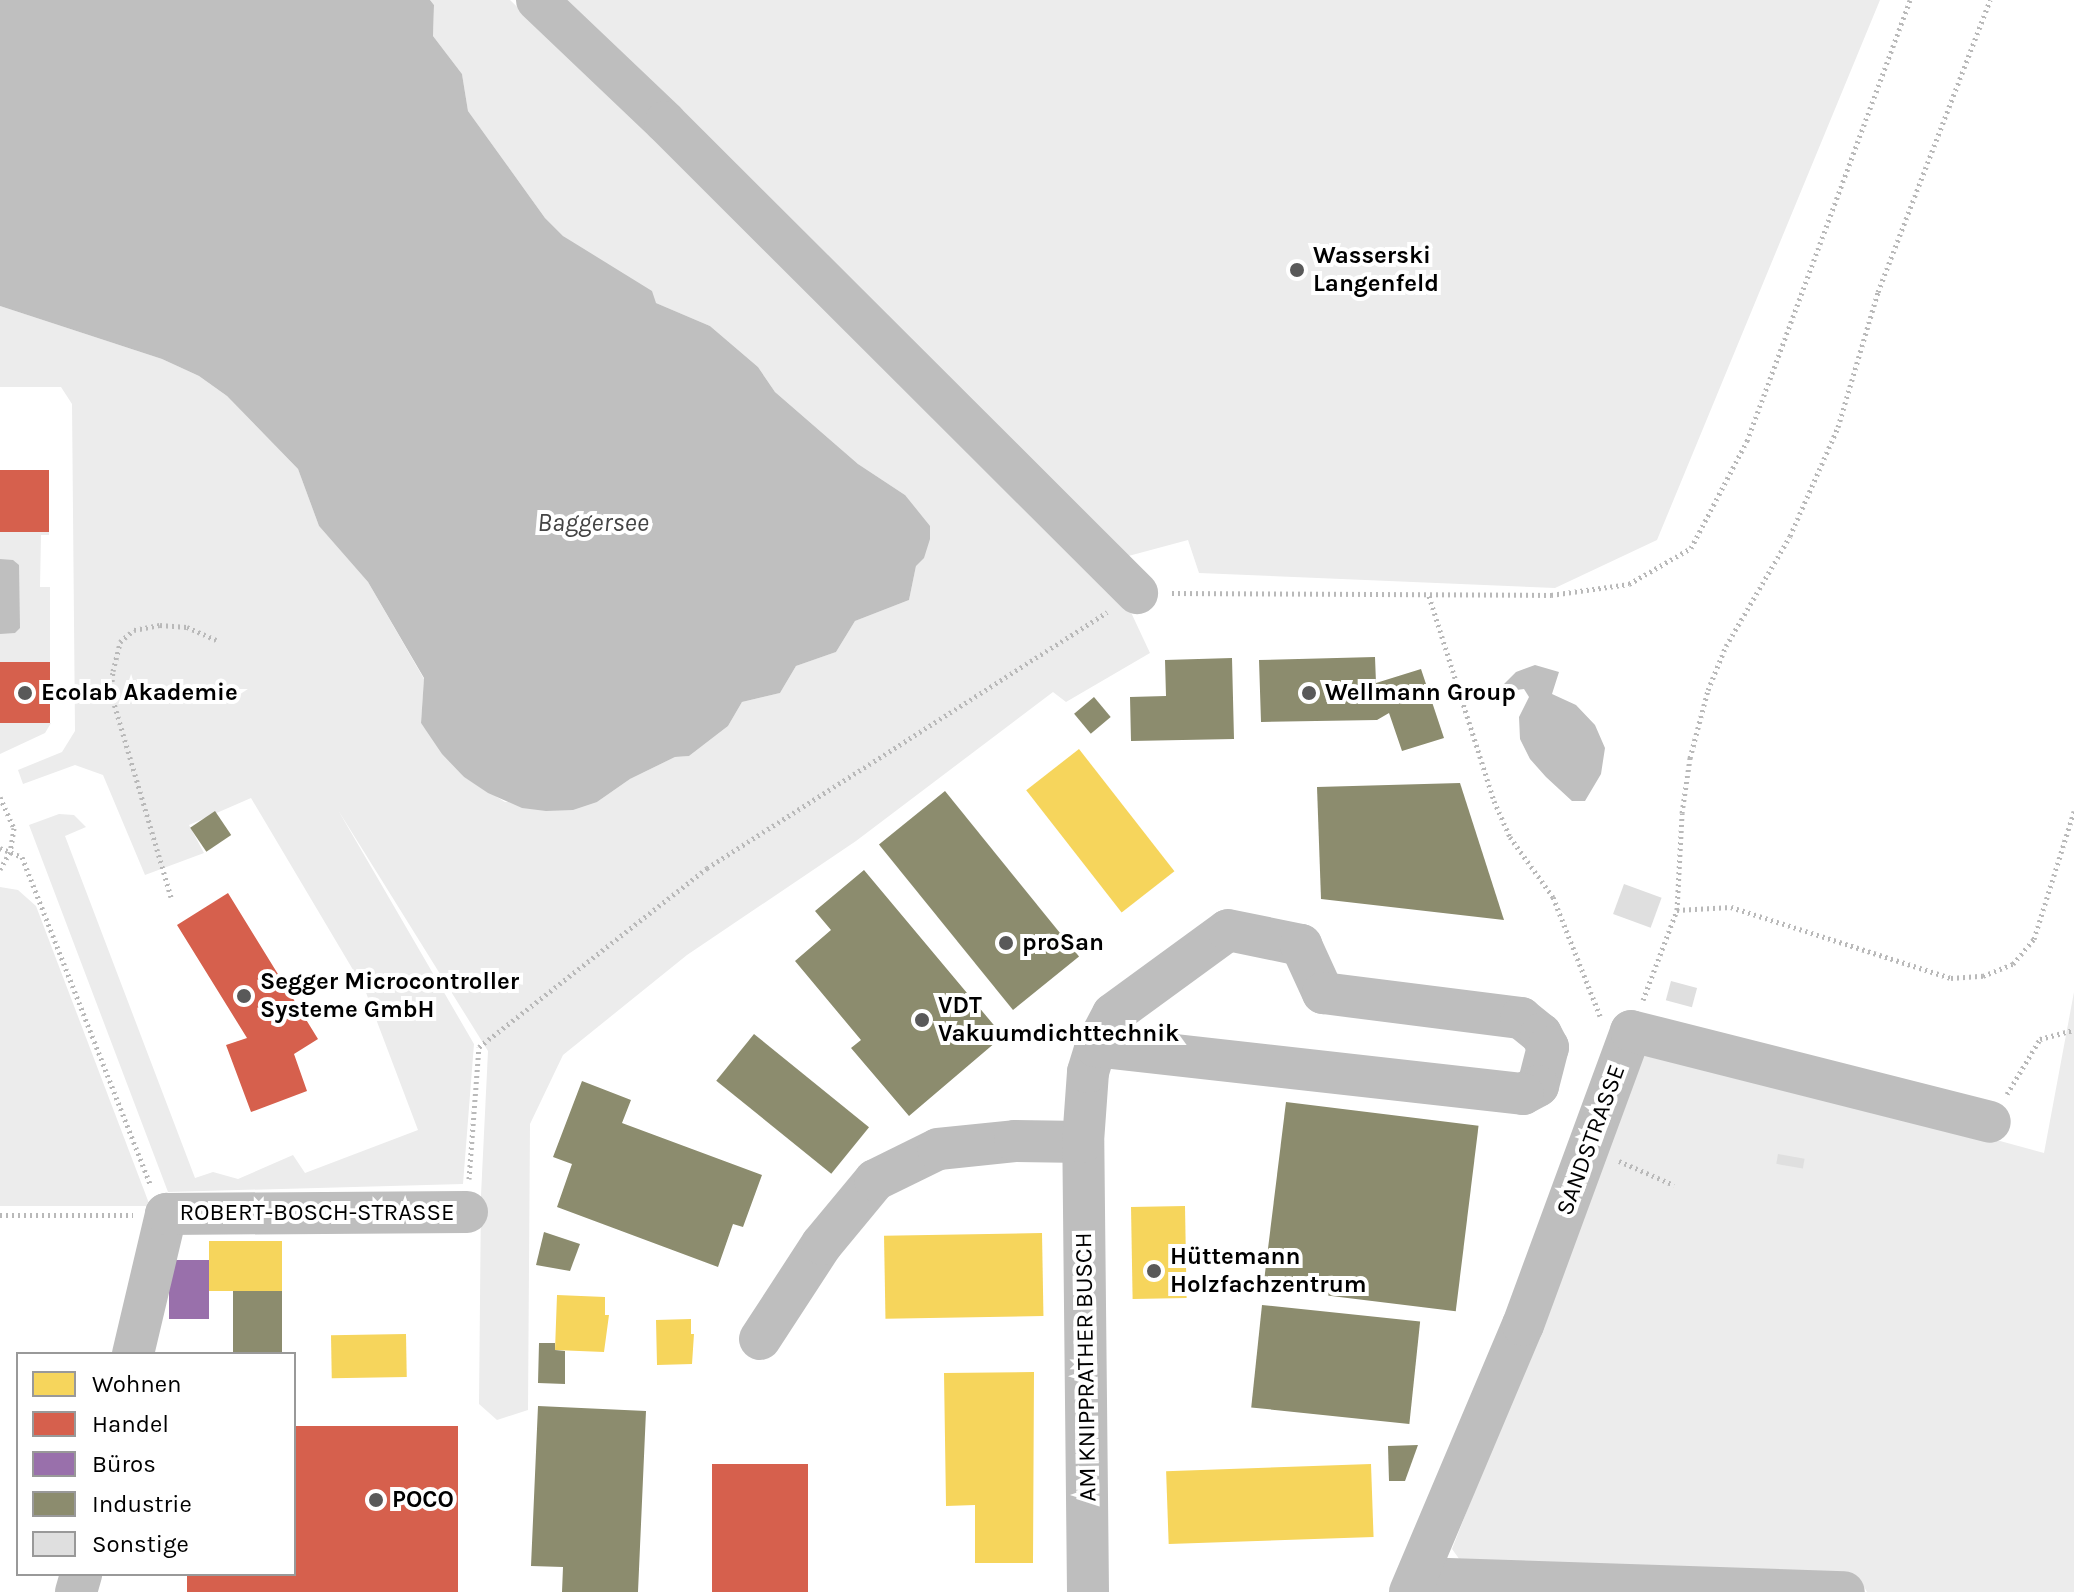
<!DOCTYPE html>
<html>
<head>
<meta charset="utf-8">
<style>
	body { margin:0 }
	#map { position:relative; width:2074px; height:1592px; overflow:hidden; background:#fff; font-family:Karla,sans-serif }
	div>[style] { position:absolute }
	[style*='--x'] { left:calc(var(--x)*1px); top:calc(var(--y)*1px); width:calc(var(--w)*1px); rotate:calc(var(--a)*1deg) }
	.green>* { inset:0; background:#ececec }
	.water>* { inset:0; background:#bfbfbf }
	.homes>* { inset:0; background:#f6d55c; transform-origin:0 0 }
	.shops>* { inset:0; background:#d6604d; transform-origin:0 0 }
	.offices>* { inset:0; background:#9970ab; transform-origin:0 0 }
	.industry>* { inset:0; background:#8c8c6e; transform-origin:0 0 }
	.building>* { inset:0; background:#dfdfdf; transform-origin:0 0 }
	.path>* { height:5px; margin-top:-2.5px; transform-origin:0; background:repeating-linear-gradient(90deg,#b9b9b9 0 2px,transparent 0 6px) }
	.minor>* { height:42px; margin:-21px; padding:0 21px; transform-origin:21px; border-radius:21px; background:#bebebe }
	.dots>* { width:22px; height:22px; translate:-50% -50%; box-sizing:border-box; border:4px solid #fff; border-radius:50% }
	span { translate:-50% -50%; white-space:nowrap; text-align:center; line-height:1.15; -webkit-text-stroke:8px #fff; paint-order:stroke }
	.poi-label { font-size:24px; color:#000; font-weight:700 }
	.left { translate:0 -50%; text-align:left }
	.street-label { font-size:24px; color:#000 }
	.water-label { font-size:26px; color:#444; font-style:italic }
	.legend { position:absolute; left:16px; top:1352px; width:280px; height:224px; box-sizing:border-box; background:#fff; border:2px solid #999; margin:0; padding:10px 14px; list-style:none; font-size:24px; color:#000 }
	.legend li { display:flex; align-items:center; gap:16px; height:40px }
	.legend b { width:40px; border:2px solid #999 }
</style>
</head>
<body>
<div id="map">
	<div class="green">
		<i style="clip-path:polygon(430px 0,510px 0,1121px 591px,1150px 653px,1066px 702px,1053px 692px,856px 841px,687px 955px,563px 1055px,530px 1124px,528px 1410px,497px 1420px,479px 1404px,481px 1195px,488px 1051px,338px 810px,474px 1044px,463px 1184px,168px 1192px,29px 825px,59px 814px,74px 815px,86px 827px,65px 836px,195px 1178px,213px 1172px,238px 1179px,293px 1155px,305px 1173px,418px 1130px,365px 990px,251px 798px,189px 825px,204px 853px,145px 875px,103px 775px,75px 765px,23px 784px,18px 770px,62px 752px,75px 731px,72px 404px,61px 387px,0 387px,0 306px,162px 359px,199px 376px,227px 396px,298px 469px,319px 526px,368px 582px,424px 679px,421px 723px,464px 777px,505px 802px,597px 802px,630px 779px,675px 757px,689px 756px,728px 726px,742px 702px,780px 693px,796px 666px,836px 652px,855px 621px,909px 600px,916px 566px,905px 495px,858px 464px,775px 392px,758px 367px,710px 326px,656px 303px,563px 236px,545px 218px,468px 111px,462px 74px,433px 36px,434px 5px)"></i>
		<i style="clip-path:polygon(550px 0,1880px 0,1657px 540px,1555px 588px,1199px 573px,1188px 540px,1121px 558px)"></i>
		<i style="clip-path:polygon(49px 531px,49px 535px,41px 535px,40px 587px,50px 587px,50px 662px,0 662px,0 532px)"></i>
		<i style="clip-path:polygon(0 723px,51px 723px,45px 733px,0 754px)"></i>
		<i style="clip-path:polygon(0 887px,18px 890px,36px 906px,150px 1206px,0 1206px)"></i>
		<i style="clip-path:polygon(2074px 992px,2074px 1592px,1867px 1592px,1863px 1585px,1465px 1567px,1452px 1549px,1596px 1181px,1644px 1044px,2044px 1153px)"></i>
	</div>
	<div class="water">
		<i style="clip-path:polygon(0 0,430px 0,434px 5px,433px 36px,462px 74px,468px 111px,545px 218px,563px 236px,652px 291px,656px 303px,710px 326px,758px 367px,775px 392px,858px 464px,905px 495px,930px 526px,930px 539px,924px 558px,916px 566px,909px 600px,855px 621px,836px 652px,796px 666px,780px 693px,742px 702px,728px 726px,689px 756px,675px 757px,630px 779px,597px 802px,573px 810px,546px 811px,522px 808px,488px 793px,464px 777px,442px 754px,421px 723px,424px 678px,368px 582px,319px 526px,298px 469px,227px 396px,199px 376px,162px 359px,0 306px)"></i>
		<i style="clip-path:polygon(0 559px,13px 560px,19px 565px,20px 628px,15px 633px,0 634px)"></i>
		<i style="clip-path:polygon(1535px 665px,1559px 672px,1552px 694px,1576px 705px,1595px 725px,1605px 748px,1601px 774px,1585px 801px,1572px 801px,1546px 777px,1530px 759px,1520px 739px,1519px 717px,1529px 697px,1524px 689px,1508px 691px,1501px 687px,1516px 672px)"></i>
	</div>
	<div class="homes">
		<i style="left:1079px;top:749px;width:155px;height:67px;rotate:52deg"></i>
		<i style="left:1185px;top:1206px;width:92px;height:54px;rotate:89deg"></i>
		<i style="left:1042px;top:1233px;width:83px;height:158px;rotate:89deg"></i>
		<i style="left:282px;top:1241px;width:50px;height:73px;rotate:90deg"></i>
		<i style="clip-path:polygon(557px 1295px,605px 1297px,605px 1315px,609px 1315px,604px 1352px,555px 1350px)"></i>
		<i style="clip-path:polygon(691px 1319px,691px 1334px,694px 1334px,692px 1364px,657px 1365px,656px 1320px)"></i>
		<i style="left:406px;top:1334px;width:43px;height:75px;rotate:89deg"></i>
		<i style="clip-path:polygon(1034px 1372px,1033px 1563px,975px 1563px,975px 1505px,946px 1506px,944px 1373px)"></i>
		<i style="left:1371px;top:1464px;width:73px;height:205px;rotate:88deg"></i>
	</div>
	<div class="shops">
		<i style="left:0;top:470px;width:49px;height:62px"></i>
		<i style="left:0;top:662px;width:50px;height:61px"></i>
		<i style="clip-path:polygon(228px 893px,318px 1039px,294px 1054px,307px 1091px,251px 1112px,226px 1045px,247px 1038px,177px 925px)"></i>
		<i style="clip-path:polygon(294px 1426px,458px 1426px,458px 1592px,187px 1592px,187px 1574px,294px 1574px)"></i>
		<i style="left:712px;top:1464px;width:96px;height:128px"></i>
	</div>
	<div class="offices">
		<i style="left:209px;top:1260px;width:59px;height:40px;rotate:90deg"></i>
	</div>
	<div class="industry">
		<i style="clip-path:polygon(1375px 657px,1376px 683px,1421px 669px,1444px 738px,1402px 751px,1389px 713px,1377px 720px,1261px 722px,1259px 660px)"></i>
		<i style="clip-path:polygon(1232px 658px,1234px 739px,1131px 741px,1130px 697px,1166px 696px,1165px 660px)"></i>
		<i style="left:1094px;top:697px;width:26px;height:26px;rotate:50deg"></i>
		<i style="clip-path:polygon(1460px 783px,1504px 920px,1321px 899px,1317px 787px)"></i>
		<i style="left:945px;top:791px;width:213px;height:85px;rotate:51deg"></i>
		<i style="left:215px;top:811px;width:29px;height:30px;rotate:56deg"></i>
		<i style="clip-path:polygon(864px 870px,1003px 1036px,909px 1116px,851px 1048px,861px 1040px,795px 961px,831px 930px,815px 911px)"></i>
		<i style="left:754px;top:1034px;width:148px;height:60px;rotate:39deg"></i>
		<i style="clip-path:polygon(582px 1081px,631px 1100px,622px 1123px,762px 1175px,743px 1227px,733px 1224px,718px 1267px,557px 1207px,572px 1164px,553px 1157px)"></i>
		<i style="left:1286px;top:1102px;width:194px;height:187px;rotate:7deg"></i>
		<i style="clip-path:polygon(544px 1232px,580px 1244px,570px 1271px,536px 1265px)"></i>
		<i style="left:233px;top:1291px;width:49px;height:63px"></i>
		<i style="left:1262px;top:1305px;width:159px;height:103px;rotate:6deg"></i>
		<i style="clip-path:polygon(539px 1343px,555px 1343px,555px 1350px,565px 1351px,565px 1384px,538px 1383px)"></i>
		<i style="clip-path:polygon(538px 1406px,646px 1411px,638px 1592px,562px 1592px,563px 1567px,531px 1566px)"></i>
		<i style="clip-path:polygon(1418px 1445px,1405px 1481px,1389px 1481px,1388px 1446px)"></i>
	</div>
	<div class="building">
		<i style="left:1624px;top:884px;width:40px;height:32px;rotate:20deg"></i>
		<i style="left:1671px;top:981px;width:27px;height:20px;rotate:15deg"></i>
		<i style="left:1778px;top:1154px;width:27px;height:10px;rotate:10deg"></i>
	</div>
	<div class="path">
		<i style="--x:1172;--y:593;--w:379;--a:0.3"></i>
		<i style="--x:1551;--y:595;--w:79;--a:-8"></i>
		<i style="--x:1629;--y:584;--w:72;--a:-30.1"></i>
		<i style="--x:1691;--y:548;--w:121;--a:-62.4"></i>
		<i style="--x:1747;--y:441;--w:470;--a:-69.7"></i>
		<i style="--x:1429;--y:596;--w:215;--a:72.4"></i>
		<i style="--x:1494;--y:801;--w:39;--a:66"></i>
		<i style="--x:1510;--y:837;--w:74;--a:54.4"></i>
		<i style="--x:1553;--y:897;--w:128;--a:68.4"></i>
		<i style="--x:0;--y:797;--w:34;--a:66"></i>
		<i style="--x:14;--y:828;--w:24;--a:99"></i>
		<i style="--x:10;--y:852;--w:20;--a:120"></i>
		<i style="--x:0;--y:848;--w:24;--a:22"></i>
		<i style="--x:22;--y:857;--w:351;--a:68.6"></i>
		<i style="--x:171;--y:897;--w:213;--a:-106.4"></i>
		<i style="--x:111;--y:693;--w:22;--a:-85"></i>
		<i style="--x:113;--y:671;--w:30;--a:-76"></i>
		<i style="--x:120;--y:642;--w:18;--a:-41"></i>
		<i style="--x:134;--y:630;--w:26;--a:-11"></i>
		<i style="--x:160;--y:625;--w:27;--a:4"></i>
		<i style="--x:187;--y:627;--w:32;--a:24"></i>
		<i style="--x:1677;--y:910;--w:97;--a:-87"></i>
		<i style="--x:1682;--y:813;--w:56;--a:-81.7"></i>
		<i style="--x:1690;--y:758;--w:70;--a:-75.2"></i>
		<i style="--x:1708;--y:690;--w:48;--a:-67.8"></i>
		<i style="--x:1726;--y:646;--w:127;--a:-59.8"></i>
		<i style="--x:1790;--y:536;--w:119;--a:-66.2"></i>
		<i style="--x:1838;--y:427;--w:141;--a:-73.5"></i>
		<i style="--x:1878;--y:292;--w:313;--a:-69"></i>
		<i style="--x:1643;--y:1000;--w:96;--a:-69.3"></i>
		<i style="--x:1677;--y:910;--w:54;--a:-3.2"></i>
		<i style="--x:1731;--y:907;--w:231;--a:17.9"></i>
		<i style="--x:1951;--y:978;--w:32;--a:-4"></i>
		<i style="--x:1983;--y:976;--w:32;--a:-22"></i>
		<i style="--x:2013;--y:964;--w:33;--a:-50"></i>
		<i style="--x:2034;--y:939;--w:134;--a:-72.6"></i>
		<i style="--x:2007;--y:1094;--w:64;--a:-59"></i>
		<i style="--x:2040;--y:1039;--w:35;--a:-15"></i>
		<i style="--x:1619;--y:1161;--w:60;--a:23.6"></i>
		<i style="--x:469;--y:1179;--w:132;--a:-85.7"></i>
		<i style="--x:479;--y:1047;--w:290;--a:-38.1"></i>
		<i style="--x:707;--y:868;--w:475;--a:-32.6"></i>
		<i style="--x:0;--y:1215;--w:133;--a:0"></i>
	</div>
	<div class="minor">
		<i style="--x:537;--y:0;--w:177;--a:43.6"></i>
		<i style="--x:665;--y:122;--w:667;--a:44.94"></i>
		<i style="--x:760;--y:1339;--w:113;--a:-56.9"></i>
		<i style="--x:822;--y:1244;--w:83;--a:-50.4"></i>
		<i style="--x:875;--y:1180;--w:70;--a:-26.2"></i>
		<i style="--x:938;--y:1149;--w:77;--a:-5.9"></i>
		<i style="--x:1015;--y:1141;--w:68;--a:0.8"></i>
		<i style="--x:133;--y:1354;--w:144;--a:-76.7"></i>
		<i style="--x:166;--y:1214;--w:301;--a:-0.4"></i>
		<i style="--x:1418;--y:1578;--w:426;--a:1.9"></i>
		<i style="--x:76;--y:1592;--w:19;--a:-74"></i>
		<i style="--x:1088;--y:1592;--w:450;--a:-90.6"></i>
		<i style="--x:1083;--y:1142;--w:70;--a:-85.9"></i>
		<i style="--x:1088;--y:1072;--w:27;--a:-73"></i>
		<i style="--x:1096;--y:1046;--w:36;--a:-62"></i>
		<i style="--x:1113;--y:1014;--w:142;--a:-36.1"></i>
		<i style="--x:1228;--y:930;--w:75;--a:11.6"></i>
		<i style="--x:1301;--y:945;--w:53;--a:65.4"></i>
		<i style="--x:1323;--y:993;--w:200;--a:7.2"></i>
		<i style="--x:1521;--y:1018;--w:26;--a:39"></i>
		<i style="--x:1541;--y:1034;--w:15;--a:62"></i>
		<i style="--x:1548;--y:1047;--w:40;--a:104.4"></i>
		<i style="--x:1538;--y:1086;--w:17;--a:152"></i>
		<i style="--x:1523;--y:1094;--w:430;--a:-173.6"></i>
		<i style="--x:1410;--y:1592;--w:290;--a:-67.1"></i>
		<i style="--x:1523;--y:1325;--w:313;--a:-69.8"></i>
		<i style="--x:1631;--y:1031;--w:370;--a:14.2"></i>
	</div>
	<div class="dots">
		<i style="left:1297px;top:270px;background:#595959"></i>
		<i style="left:25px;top:693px;background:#595959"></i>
		<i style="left:1309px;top:693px;background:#595959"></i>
		<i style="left:1006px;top:943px;background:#595959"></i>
		<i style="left:244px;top:996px;background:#595959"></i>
		<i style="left:922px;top:1020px;background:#595959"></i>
		<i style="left:1154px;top:1271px;background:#595959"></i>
		<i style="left:376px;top:1500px;background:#595959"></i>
	</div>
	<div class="poi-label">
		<span class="left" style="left:1313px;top:270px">Wasserski<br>Langenfeld</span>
		<span class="left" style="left:41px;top:693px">Ecolab Akademie</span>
		<span class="left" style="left:1325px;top:693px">Wellmann Group</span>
		<span class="left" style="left:1022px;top:943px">proSan</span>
		<span class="left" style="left:260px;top:996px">Segger Microcontroller<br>Systeme GmbH</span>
		<span class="left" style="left:938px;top:1020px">VDT<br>Vakuumdichttechnik</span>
		<span class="left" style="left:1170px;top:1271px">Hüttemann<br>Holzfachzentrum</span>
		<span class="left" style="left:392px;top:1500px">POCO</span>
	</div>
	<div class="street-label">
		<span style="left:1591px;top:1140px;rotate:-70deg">SANDSTRASSE</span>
		<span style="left:317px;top:1213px">ROBERT-BOSCH-STRASSE</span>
		<span style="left:1086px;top:1367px;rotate:-91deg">AM KNIPPRATHER BUSCH</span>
	</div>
	<div class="water-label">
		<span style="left:593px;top:523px">Baggersee</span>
	</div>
	<ul class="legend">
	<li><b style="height:22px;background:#f6d55c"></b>Wohnen</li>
	<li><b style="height:22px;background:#d6604d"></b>Handel</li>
	<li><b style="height:22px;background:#9970ab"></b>Büros</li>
	<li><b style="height:22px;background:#8c8c6e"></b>Industrie</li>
	<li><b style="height:22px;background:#dfdfdf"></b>Sonstige</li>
	</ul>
</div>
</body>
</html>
